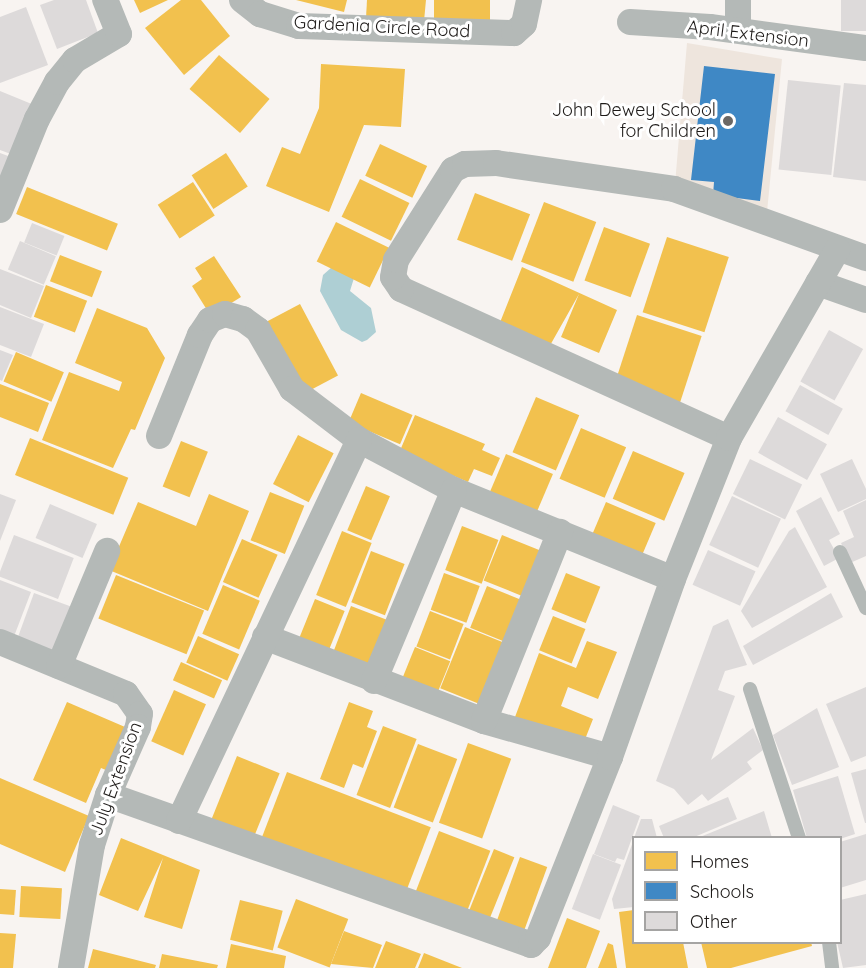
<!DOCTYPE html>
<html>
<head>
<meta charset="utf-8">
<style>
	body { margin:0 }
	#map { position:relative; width:866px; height:968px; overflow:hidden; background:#f8f4f1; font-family:Quicksand,sans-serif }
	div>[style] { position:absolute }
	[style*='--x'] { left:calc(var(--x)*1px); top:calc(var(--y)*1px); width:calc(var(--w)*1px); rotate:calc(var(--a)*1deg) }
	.built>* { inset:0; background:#eee5dd }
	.water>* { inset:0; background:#aecfd4 }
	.homes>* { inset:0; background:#f2c14e; transform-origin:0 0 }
	.schools>* { inset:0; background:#3f88c5 }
	.building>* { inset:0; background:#dddada; transform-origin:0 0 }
	.lane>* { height:14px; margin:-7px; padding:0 7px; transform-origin:7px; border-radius:7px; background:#b4b9b7 }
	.street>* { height:26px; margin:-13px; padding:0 13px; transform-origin:13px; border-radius:13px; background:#b4b9b7 }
	.dots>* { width:16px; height:16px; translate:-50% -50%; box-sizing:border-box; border:3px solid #fff; border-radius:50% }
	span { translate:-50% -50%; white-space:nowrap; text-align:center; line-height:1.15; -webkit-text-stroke:6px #fff; paint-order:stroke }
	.street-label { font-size:18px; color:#1e1b19 }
	.poi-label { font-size:18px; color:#1e1b19 }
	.right { translate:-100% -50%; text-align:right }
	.legend { position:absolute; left:632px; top:836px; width:210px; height:108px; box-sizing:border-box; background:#fff; border:2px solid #a5a4a3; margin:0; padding:8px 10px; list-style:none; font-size:18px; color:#1e1b19 }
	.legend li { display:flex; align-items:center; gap:12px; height:30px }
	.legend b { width:30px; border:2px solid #a5a4a3 }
</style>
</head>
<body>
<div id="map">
	<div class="built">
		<i style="clip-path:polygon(687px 43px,782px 59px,767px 212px,675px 184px)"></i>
	</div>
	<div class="water">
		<i style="clip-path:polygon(332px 267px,354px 278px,350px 291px,371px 308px,376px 332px,367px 340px,362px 342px,341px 330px,320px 291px,323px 275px)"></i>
	</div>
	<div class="homes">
		<i style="clip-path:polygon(134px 0,168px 0,140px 13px)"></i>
		<i style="clip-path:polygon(181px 0,201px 0,230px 36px,184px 75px,145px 28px)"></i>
		<i style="clip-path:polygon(296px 0,347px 0,344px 12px)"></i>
		<i style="clip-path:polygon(367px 0,426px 0,424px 21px,366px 18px)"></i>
		<i style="left:434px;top:0;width:56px;height:20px"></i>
		<i style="left:219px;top:55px;width:67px;height:45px;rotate:41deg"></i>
		<i style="clip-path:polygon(321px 64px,405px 69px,401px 127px,364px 125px,329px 212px,266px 186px,282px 147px,300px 154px,319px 108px)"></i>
		<i style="left:380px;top:144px;width:52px;height:35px;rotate:25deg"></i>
		<i style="left:226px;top:153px;width:40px;height:41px;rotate:57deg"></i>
		<i style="left:360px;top:179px;width:55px;height:42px;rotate:26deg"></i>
		<i style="left:193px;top:182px;width:40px;height:42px;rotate:57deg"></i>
		<i style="left:27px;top:187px;width:98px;height:29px;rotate:22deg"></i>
		<i style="left:475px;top:193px;width:59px;height:50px;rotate:21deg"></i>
		<i style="left:544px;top:202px;width:56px;height:64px;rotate:21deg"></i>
		<i style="left:336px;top:222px;width:59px;height:44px;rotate:26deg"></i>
		<i style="left:604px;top:227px;width:49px;height:57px;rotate:20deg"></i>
		<i style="left:667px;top:237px;width:65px;height:79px;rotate:18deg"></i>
		<i style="left:60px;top:255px;width:45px;height:28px;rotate:21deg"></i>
		<i style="clip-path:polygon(214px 256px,241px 297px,220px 310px,207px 310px,192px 286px,202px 279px,195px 268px)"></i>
		<i style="clip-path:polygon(522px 267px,617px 310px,599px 353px,561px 337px,579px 294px,548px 349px,497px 330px)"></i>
		<i style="left:46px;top:285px;width:44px;height:34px;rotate:21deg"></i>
		<i style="left:300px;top:304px;width:81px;height:38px;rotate:62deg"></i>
		<i style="clip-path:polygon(97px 308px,147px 328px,165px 358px,135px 430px,131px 429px,113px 468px,42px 440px,69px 372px,119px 391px,122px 382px,75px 363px)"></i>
		<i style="left:637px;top:315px;width:68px;height:71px;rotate:18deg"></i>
		<i style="left:16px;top:352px;width:52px;height:32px;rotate:23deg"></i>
		<i style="clip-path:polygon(0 384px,49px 403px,38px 432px,0 417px)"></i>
		<i style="left:361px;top:393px;width:56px;height:32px;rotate:23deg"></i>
		<i style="left:536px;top:397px;width:47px;height:60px;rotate:23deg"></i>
		<i style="clip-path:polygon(415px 415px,485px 444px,482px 450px,500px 458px,492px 476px,474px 469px,468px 482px,399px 453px)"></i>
		<i style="left:581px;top:428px;width:49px;height:55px;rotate:23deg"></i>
		<i style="left:298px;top:435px;width:40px;height:55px;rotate:27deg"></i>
		<i style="left:30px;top:438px;width:106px;height:40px;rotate:22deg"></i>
		<i style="left:181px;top:441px;width:29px;height:49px;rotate:22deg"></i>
		<i style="left:633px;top:451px;width:56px;height:52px;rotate:23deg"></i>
		<i style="left:506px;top:454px;width:51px;height:41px;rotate:23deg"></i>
		<i style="left:366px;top:486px;width:26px;height:48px;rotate:23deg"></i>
		<i style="left:270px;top:492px;width:37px;height:52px;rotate:22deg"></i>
		<i style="clip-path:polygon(209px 494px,249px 511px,208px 611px,109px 570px,138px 502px,196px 526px)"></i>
		<i style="left:606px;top:502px;width:54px;height:41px;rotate:23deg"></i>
		<i style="left:462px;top:526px;width:39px;height:47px;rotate:21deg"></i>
		<i style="left:342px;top:531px;width:32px;height:69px;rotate:22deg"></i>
		<i style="left:502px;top:535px;width:42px;height:49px;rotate:22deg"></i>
		<i style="left:242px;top:539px;width:39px;height:47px;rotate:24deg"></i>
		<i style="left:371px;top:551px;width:36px;height:55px;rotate:21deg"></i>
		<i style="left:444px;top:573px;width:38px;height:39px;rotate:20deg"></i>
		<i style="left:566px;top:573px;width:37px;height:39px;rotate:22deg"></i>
		<i style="left:116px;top:575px;width:95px;height:47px;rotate:22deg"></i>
		<i style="left:223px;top:585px;width:40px;height:53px;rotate:23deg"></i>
		<i style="left:487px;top:586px;width:38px;height:45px;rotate:22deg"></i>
		<i style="left:315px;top:599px;width:32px;height:49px;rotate:22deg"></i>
		<i style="left:351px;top:606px;width:39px;height:59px;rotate:21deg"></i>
		<i style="left:430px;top:611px;width:36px;height:38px;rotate:21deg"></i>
		<i style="left:553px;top:616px;width:35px;height:37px;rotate:22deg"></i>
		<i style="left:465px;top:627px;width:43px;height:66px;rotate:22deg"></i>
		<i style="left:198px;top:636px;width:45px;height:29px;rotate:24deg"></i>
		<i style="clip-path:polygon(587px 641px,617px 652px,598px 699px,568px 687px,561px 706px,593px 719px,582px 747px,512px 725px,539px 653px,576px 668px)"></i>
		<i style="left:415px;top:647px;width:38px;height:44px;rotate:22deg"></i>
		<i style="left:181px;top:662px;width:45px;height:20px;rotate:24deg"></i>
		<i style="left:174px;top:690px;width:35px;height:56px;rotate:24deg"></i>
		<i style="clip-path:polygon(67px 702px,132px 730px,113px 773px,101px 768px,86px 803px,33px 780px)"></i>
		<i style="clip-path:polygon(349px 702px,373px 711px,367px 727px,377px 731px,363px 768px,353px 764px,344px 788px,320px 779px)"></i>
		<i style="left:383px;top:726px;width:36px;height:74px;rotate:21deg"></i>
		<i style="left:468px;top:743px;width:46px;height:85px;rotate:20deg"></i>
		<i style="left:418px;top:744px;width:42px;height:68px;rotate:21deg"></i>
		<i style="left:237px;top:756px;width:46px;height:70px;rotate:22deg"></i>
		<i style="left:287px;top:772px;width:154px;height:74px;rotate:21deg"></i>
		<i style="clip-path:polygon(0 778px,89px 816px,65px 872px,0 844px)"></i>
		<i style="left:439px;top:831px;width:55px;height:74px;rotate:21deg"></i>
		<i style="clip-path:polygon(121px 838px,200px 870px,182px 929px,144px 917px,163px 858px,138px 911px,99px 895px)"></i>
		<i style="left:494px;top:849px;width:22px;height:76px;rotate:22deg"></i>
		<i style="left:520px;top:857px;width:29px;height:67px;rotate:20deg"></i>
		<i style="left:21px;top:886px;width:41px;height:31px;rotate:3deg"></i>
		<i style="left:0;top:889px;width:16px;height:25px;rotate:4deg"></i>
		<i style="left:296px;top:899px;width:56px;height:52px;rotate:21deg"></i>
		<i style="left:240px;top:900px;width:44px;height:41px;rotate:14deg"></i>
		<i style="clip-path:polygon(634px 910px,634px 942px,683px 942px,688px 968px,626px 968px,619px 912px)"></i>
		<i style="clip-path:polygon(567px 918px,600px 931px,586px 968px,548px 968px)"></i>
		<i style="clip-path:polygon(344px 931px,382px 945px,373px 968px,331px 964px)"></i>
		<i style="clip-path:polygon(0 933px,16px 934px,13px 968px,0 968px)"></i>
		<i style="clip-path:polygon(386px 941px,421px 954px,415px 968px,375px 968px)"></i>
		<i style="clip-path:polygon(701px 942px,811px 942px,812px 946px,731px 968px,707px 968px)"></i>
		<i style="clip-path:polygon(608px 943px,613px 945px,617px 968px,598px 968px)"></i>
		<i style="clip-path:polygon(231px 944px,286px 956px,284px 968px,226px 968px)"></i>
		<i style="clip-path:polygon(93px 949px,156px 965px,155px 968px,88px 968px)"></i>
		<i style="clip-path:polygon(424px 953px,462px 968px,418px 968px)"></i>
		<i style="clip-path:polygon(162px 954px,218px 965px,217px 968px,159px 968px)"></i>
	</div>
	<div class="schools">
		<i style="clip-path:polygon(704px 66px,775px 74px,760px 201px,713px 195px,714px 182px,691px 180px)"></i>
	</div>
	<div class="building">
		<i style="clip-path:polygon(54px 0,86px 0,98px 33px,57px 49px,40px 5px)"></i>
		<i style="left:841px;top:0;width:25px;height:31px"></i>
		<i style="clip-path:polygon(26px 7px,48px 65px,0 83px,0 17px)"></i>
		<i style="left:788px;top:80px;width:53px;height:90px;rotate:6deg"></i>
		<i style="clip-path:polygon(844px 83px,866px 85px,866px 181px,833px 177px)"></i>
		<i style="clip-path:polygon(0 91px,39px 107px,19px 157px,0 150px)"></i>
		<i style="clip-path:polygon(0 153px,19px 160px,0 178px)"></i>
		<i style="left:32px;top:223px;width:35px;height:21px;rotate:22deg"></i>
		<i style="left:20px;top:241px;width:39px;height:31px;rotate:23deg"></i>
		<i style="clip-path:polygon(0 269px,44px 286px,31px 318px,0 305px)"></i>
		<i style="clip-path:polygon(0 307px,44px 324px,31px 357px,0 345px)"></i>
		<i style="left:829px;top:330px;width:39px;height:59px;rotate:29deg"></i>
		<i style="clip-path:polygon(0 350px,13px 355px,2px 381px,0 380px)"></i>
		<i style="left:800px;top:385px;width:49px;height:30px;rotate:29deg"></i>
		<i style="left:778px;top:417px;width:56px;height:41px;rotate:29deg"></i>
		<i style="left:750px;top:459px;width:58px;height:39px;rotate:26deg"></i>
		<i style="clip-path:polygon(852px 459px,866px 489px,866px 499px,838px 512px,820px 474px)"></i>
		<i style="clip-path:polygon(0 494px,16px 500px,0 541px)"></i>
		<i style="left:732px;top:496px;width:54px;height:54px;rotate:25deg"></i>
		<i style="clip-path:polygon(821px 497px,840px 534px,829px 540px,839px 558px,824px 566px,796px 511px)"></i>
		<i style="clip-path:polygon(866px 500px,866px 556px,850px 563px,841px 543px,854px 537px,843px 511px)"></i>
		<i style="left:50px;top:504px;width:51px;height:37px;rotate:23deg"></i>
		<i style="clip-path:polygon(795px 527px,827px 587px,752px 628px,741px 611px,789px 531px)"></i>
		<i style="left:14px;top:535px;width:64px;height:44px;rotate:21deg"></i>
		<i style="left:708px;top:550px;width:52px;height:38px;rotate:24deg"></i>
		<i style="clip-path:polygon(0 580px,31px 592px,13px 639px,0 634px)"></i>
		<i style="left:34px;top:593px;width:40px;height:49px;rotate:20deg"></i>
		<i style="clip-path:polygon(831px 593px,843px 617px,753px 665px,743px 646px)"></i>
		<i style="clip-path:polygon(728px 619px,747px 665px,725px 671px,718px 690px,735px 696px,711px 760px,753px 728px,763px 750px,747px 762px,752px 769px,708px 801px,702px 794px,688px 805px,674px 789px,656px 781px,713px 626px)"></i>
		<i style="clip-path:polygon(866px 687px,866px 756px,851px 762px,826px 704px)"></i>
		<i style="clip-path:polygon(817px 708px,839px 767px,792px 785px,773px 735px)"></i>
		<i style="clip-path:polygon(866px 769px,866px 823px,865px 823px,851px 773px)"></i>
		<i style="clip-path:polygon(838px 776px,855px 834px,840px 839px,807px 838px,793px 790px)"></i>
		<i style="clip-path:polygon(728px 797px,737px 819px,692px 838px,664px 838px,659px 826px)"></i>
		<i style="clip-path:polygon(613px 805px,640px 816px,624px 860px,617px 858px,615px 862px,594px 854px)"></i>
		<i style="clip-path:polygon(764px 811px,772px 838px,700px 838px,700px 837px)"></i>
		<i style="clip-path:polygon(641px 819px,652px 819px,657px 838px,634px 838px)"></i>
		<i style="clip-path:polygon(866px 834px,866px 880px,840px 888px,840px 842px)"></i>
		<i style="clip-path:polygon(634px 839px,634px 907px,614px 909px,612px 899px)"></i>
		<i style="left:593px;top:854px;width:30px;height:59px;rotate:21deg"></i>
		<i style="clip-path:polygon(866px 894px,866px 965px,843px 968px,837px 942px,840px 942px,840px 900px)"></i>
	</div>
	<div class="lane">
		<i style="--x:840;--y:552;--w:62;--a:65.1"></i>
		<i style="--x:750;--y:689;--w:157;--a:71.8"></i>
		<i style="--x:829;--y:942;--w:26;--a:83"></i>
	</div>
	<div class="street">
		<i style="--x:242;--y:0;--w:23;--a:38"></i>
		<i style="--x:260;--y:14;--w:41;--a:17.1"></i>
		<i style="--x:299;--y:26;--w:215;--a:1.9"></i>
		<i style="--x:514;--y:33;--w:13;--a:-42"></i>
		<i style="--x:524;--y:24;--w:25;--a:-78"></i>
		<i style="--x:738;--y:0;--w:30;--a:90"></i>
		<i style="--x:630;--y:22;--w:80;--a:3.6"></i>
		<i style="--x:710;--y:27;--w:157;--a:7.7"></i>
		<i style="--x:0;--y:210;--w:98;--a:-67.9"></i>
		<i style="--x:37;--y:119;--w:42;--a:-61.6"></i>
		<i style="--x:57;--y:82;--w:28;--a:-51"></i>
		<i style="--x:75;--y:60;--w:51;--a:-30.6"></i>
		<i style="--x:119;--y:34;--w:37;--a:-112"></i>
		<i style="--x:818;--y:283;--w:51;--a:19.5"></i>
		<i style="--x:159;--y:436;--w:109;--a:-67.9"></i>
		<i style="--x:200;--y:335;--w:18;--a:-56"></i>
		<i style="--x:210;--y:320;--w:16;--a:-22"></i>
		<i style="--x:225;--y:314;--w:19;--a:16"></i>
		<i style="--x:243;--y:319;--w:19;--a:36"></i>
		<i style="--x:258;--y:330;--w:68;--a:60"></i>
		<i style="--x:292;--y:389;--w:84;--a:37.3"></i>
		<i style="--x:359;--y:440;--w:107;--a:27.8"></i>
		<i style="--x:454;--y:490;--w:236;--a:22.1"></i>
		<i style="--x:729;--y:438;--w:360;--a:-155.6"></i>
		<i style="--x:401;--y:289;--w:14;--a:-124"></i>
		<i style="--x:393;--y:277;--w:17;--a:-80"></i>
		<i style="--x:396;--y:260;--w:107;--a:-57.7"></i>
		<i style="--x:453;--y:170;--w:13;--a:-27"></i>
		<i style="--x:465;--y:164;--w:31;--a:-2"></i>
		<i style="--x:496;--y:163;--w:180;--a:8.3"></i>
		<i style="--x:674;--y:189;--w:204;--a:19.8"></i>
		<i style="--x:265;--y:637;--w:235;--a:21"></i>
		<i style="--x:484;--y:721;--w:131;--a:15.9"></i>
		<i style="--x:0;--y:642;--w:136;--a:22.4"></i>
		<i style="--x:126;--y:694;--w:24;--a:55"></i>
		<i style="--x:140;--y:714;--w:13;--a:99"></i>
		<i style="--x:138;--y:727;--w:74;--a:113.8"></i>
		<i style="--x:108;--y:795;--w:52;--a:107.7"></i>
		<i style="--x:92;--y:845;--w:125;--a:99.7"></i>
		<i style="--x:59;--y:666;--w:125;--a:-67.3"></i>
		<i style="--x:374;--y:681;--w:207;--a:-67.3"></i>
		<i style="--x:484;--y:721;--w:204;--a:-68.1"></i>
		<i style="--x:108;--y:795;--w:449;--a:19.5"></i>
		<i style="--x:531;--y:945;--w:10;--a:-45"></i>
		<i style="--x:538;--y:938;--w:195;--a:-68.3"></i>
		<i style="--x:610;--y:757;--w:189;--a:-70.5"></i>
		<i style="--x:673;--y:579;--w:152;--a:-68.3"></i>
		<i style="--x:729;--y:438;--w:217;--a:-60.1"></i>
		<i style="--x:179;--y:821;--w:421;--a:-64.7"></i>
	</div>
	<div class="dots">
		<i style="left:728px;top:121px;background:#6a6765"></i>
	</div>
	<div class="street-label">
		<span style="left:382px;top:27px;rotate:3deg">Gardenia Circle Road</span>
		<span style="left:748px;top:34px;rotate:7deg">April Extension</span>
		<span style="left:116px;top:779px;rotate:-70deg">July Extension</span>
	</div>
	<div class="poi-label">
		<span class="right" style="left:716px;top:121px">John Dewey School<br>for Children</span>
	</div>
	<ul class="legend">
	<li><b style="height:16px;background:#f2c14e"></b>Homes</li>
	<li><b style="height:16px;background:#3f88c5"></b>Schools</li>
	<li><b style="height:16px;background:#dddada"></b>Other</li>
	</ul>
</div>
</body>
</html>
